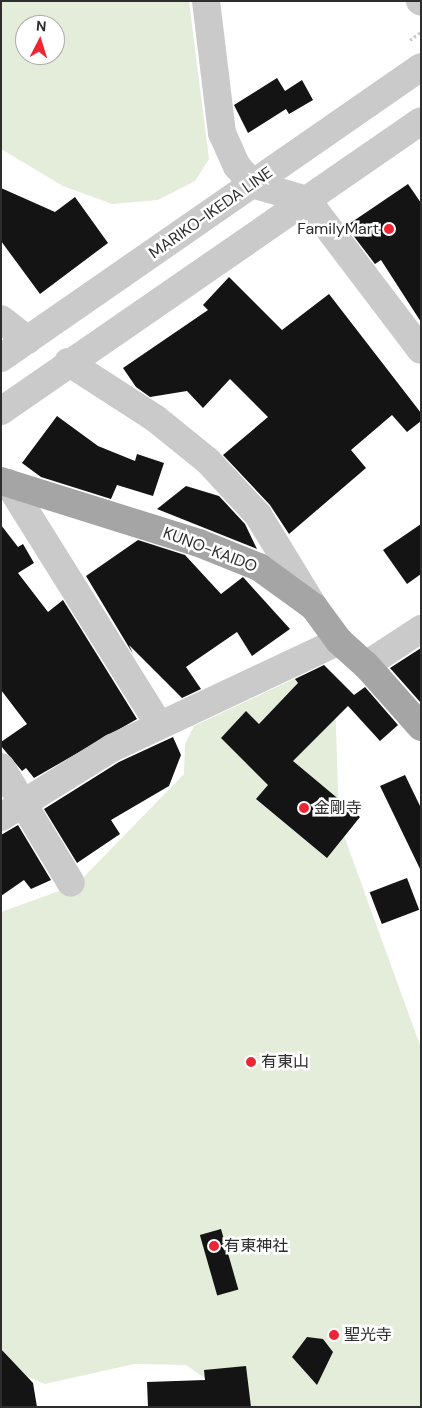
<!DOCTYPE html>
<html>
<head>
<meta charset="utf-8">
<style>
	body { margin:0 }
	#map { position:relative; width:422px; height:1408px; overflow:hidden; background:#fff; font-family:"DM Sans","Noto Sans JP",sans-serif }
	div>[style] { position:absolute }
	[style*='--x'] { left:calc(var(--x)*1px); top:calc(var(--y)*1px); width:calc(var(--w)*1px); rotate:calc(var(--a)*1deg) }
	.green>* { inset:0; background:#e4ecda }
	.building>* { inset:0; background:#141414; transform-origin:0 0 }
	.path>* { height:3px; margin-top:-1.5px; transform-origin:0; background:repeating-linear-gradient(90deg,#cacaca 0 2.5px,transparent 0 5px) }
	.minor>* { height:28px; margin:-14px; padding:0 14px; transform-origin:14px; border-radius:14px; background:#cacaca }
	.major>* { height:28px; margin:-14px; padding:0 14px; transform-origin:14px; border-radius:14px; background:#a5a5a5 }
	.dots>* { width:14px; height:14px; translate:-50% -50%; box-sizing:border-box; border:2px solid #fff; border-radius:50% }
	span { translate:-50% -50%; white-space:nowrap; text-align:center; line-height:1.15; -webkit-text-stroke:5px #fff; paint-order:stroke }
	.street-label { font-size:16px; color:#2d2d2d }
	.poi-label { font-size:16px; color:#2d2d2d }
	.right { translate:-100% -50%; text-align:right }
	.left { translate:0 -50%; text-align:left }
	.frame { position:absolute; inset:0; border:2px solid #2d2d2d; pointer-events:none }
	.north { position:absolute; left:15px; top:15px; width:50px; height:50px; box-sizing:border-box; background:#fff; border:1px solid #ababab; border-radius:50%; rotate:5deg; font-size:14px; font-weight:700; line-height:20px; text-align:center; color:#2d2d2d }
	.north::after { content:''; display:block; margin:auto; width:18px; height:22px; background:#ed2636; clip-path:polygon(50% 0,100% 100%,50% 72%,0 100%) }
</style>
</head>
<body>
<div id="map">
	<div class="green">
		<i style="clip-path:polygon(evenodd,1px 1px,189px 1px,209px 159px,195px 181px,158px 200px,112px 204px,63px 186px,1px 149px,1px 1px,25px 25px,55px 25px,55px 55px,25px 55px,25px 25px)"></i>
		<i style="clip-path:polygon(300px 676px,335px 697px,339px 822px,421px 1048px,421px 1407px,247px 1407px,186px 1365px,134px 1364px,45px 1384px,24px 1375px,1px 1348px,1px 912px,76px 885px,184px 774px,185px 744px,194px 726px)"></i>
	</div>
	<div class="building">
		<i style="clip-path:polygon(277px 78px,285px 91px,302px 80px,313px 100px,289px 114px,286px 109px,248px 133px,234px 105px)"></i>
		<i style="clip-path:polygon(408px 184px,421px 203px,421px 322px,381px 260px,375px 264px,346px 226px)"></i>
		<i style="clip-path:polygon(1px 188px,55px 212px,75px 197px,108px 243px,40px 294px,1px 241px)"></i>
		<i style="clip-path:polygon(229px 277px,282px 330px,329px 294px,421px 413px,421px 421px,407px 432px,392px 415px,351px 450px,366px 468px,289px 534px,270px 505px,223px 455px,268px 417px,230px 379px,203px 408px,187px 391px,150px 397px,136px 387px,123px 368px,208px 310px,203px 305px)"></i>
		<i style="clip-path:polygon(57px 416px,98px 446px,135px 461px,137px 454px,164px 463px,153px 496px,117px 485px,111px 499px,41px 477px,22px 463px)"></i>
		<i style="clip-path:polygon(186px 486px,219px 496px,245px 524px,257px 549px,157px 509px)"></i>
		<i style="clip-path:polygon(421px 524px,421px 574px,407px 584px,383px 550px)"></i>
		<i style="clip-path:polygon(1px 525px,18px 547px,23px 544px,34px 563px,18px 573px,48px 612px,63px 600px,137px 719px,34px 778px,26px 768px,22px 771px,1px 746px,1px 742px,27px 724px,1px 690px)"></i>
		<i style="clip-path:polygon(138px 540px,185px 555px,221px 594px,243px 577px,290px 629px,252px 656px,237px 632px,186px 667px,201px 689px,182px 698px,129px 645px,133px 654px,86px 576px)"></i>
		<i style="clip-path:polygon(421px 648px,421px 703px,390px 668px)"></i>
		<i style="clip-path:polygon(324px 665px,354px 695px,365px 687px,398px 725px,380px 741px,348px 706px,293px 761px,360px 817px,327px 858px,256px 799px,268px 785px,221px 738px,246px 711px,259px 724px,298px 683px,295px 679px)"></i>
		<i style="clip-path:polygon(173px 737px,181px 755px,169px 786px,111px 820px,120px 834px,77px 863px,44px 809px,119px 762px)"></i>
		<i style="clip-path:polygon(405px 775px,421px 808px,421px 871px,380px 786px)"></i>
		<i style="clip-path:polygon(18px 825px,51px 880px,31px 889px,24px 880px,1px 896px,1px 835px)"></i>
		<i style="left:407px;top:878px;width:34px;height:40px;rotate:69deg"></i>
		<i style="left:221px;top:1229px;width:63px;height:22px;rotate:74deg"></i>
		<i style="clip-path:polygon(307px 1337px,323px 1339px,333px 1352px,317px 1385px,292px 1357px)"></i>
		<i style="clip-path:polygon(1px 1349px,33px 1383px,37px 1407px,1px 1407px)"></i>
		<i style="clip-path:polygon(246px 1366px,251px 1407px,148px 1407px,147px 1382px,205px 1380px,204px 1370px)"></i>
	</div>
	<div class="path">
		<i style="--x:410;--y:40;--w:14;--a:-36"></i>
	</div>
	<div class="minor">
		<i style="--x:206;--y:1;--w:133;--a:83.1"></i>
		<i style="--x:222;--y:133;--w:36;--a:66"></i>
		<i style="--x:237;--y:166;--w:23;--a:50"></i>
		<i style="--x:252;--y:184;--w:57;--a:16.2"></i>
		<i style="--x:307;--y:200;--w:188;--a:52.8"></i>
		<i style="--x:420;--y:1;--w:1;--a:45"></i>
		<i style="--x:1;--y:319;--w:34;--a:38"></i>
		<i style="--x:1;--y:358;--w:511;--a:-34.72"></i>
		<i style="--x:68;--y:362;--w:105;--a:32.9"></i>
		<i style="--x:156;--y:419;--w:67;--a:38.9"></i>
		<i style="--x:208;--y:461;--w:74;--a:47.2"></i>
		<i style="--x:258;--y:515;--w:108;--a:58.7"></i>
		<i style="--x:1;--y:411;--w:510;--a:-34.62"></i>
		<i style="--x:8;--y:483;--w:285;--a:58"></i>
		<i style="--x:366;--y:665;--w:66;--a:-33.2"></i>
		<i style="--x:1;--y:767;--w:135;--a:58.9"></i>
		<i style="--x:1;--y:817;--w:131;--a:-31.9"></i>
		<i style="--x:112;--y:748;--w:251;--a:-25.2"></i>
	</div>
	<div class="major">
		<i style="--x:1;--y:481;--w:207;--a:17.4"></i>
		<i style="--x:199;--y:543;--w:65;--a:21.8"></i>
		<i style="--x:259;--y:567;--w:68;--a:36"></i>
		<i style="--x:314;--y:607;--w:42;--a:53.7"></i>
		<i style="--x:339;--y:641;--w:36;--a:42"></i>
		<i style="--x:366;--y:665;--w:83;--a:48.4"></i>
	</div>
	<div class="dots">
		<i style="left:389px;top:229px;background:#ed2636"></i>
		<i style="left:304px;top:808px;background:#ed2636"></i>
		<i style="left:251px;top:1062px;background:#ed2636"></i>
		<i style="left:214px;top:1246px;background:#ed2636"></i>
		<i style="left:334px;top:1335px;background:#ed2636"></i>
	</div>
	<div class="street-label">
		<span style="left:211px;top:213px;rotate:-35deg">MARIKO-IKEDA LINE</span>
		<span style="left:210px;top:550px;rotate:21deg">KUNO-KAIDO</span>
	</div>
	<div class="poi-label">
		<span class="right" style="left:379px;top:229px">FamilyMart</span>
		<span class="left" style="left:314px;top:808px">金剛寺</span>
		<span class="left" style="left:261px;top:1062px">有東山</span>
		<span class="left" style="left:224px;top:1246px">有東神社</span>
		<span class="left" style="left:344px;top:1335px">聖光寺</span>
	</div>
	<div class="frame"></div>
	<div class="north">N</div>
</div>
</body>
</html>
